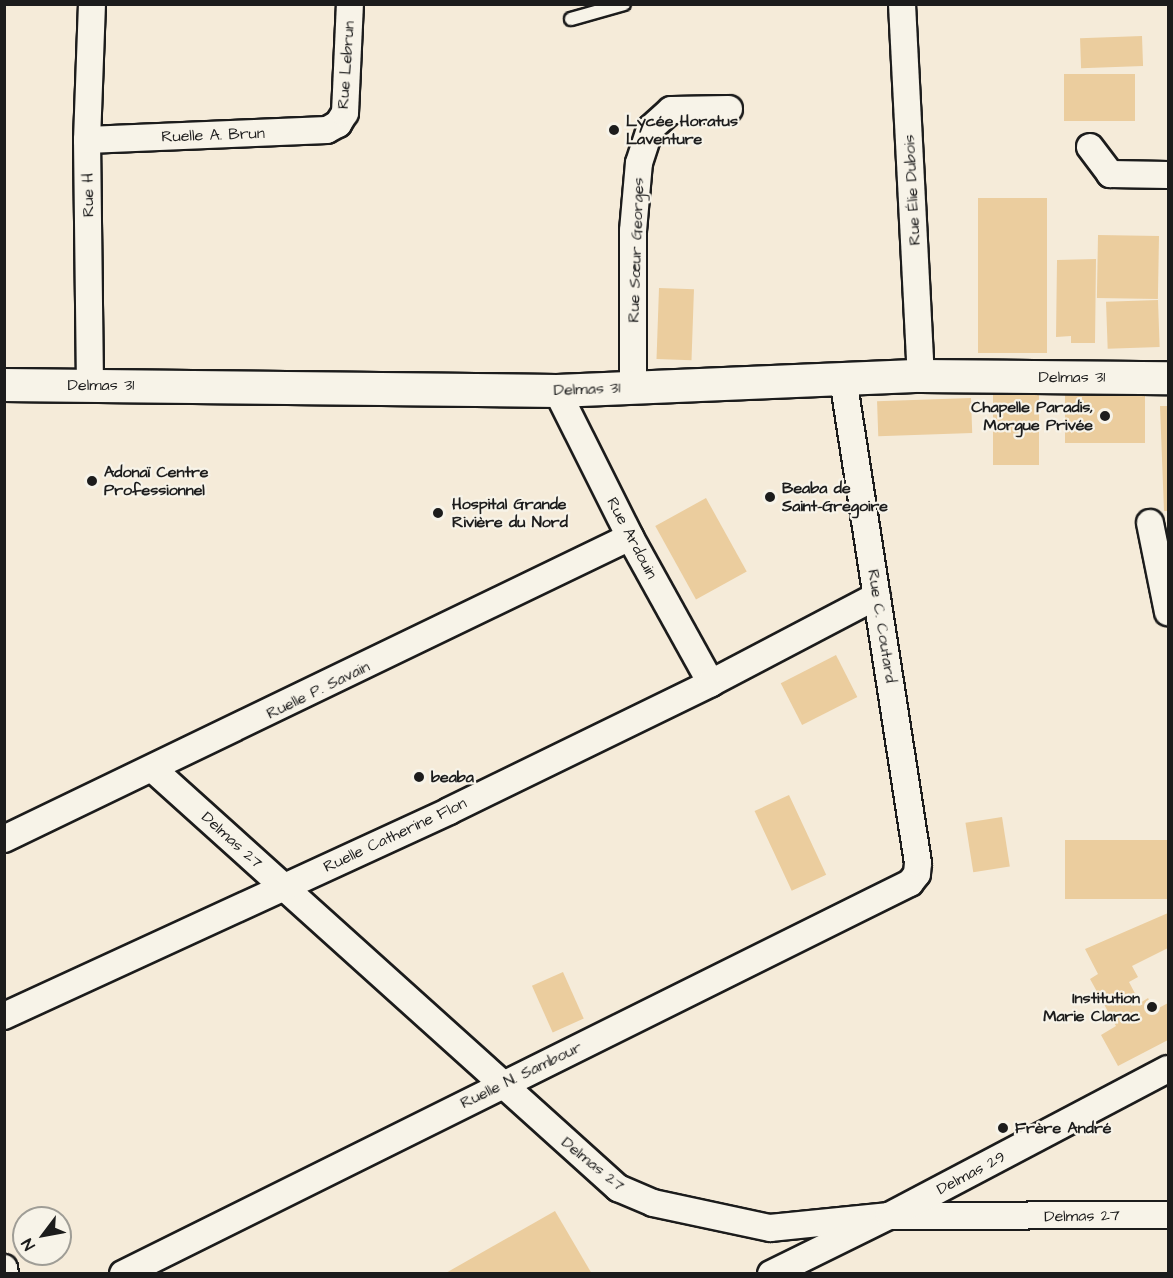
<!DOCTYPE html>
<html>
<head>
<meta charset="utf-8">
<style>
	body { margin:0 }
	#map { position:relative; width:1173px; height:1278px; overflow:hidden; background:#f5ebd9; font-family:"Architects Daughter",sans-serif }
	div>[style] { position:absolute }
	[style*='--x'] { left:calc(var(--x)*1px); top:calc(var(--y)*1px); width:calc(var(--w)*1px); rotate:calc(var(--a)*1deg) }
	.building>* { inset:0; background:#ebcd9e; transform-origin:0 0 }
	.roads { filter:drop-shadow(2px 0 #1c1c1c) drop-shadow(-2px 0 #1c1c1c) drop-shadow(0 2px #1c1c1c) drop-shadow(0 -2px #1c1c1c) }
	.service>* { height:12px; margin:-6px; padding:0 6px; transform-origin:6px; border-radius:6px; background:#f7f3e8 }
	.minor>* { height:26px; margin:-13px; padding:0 13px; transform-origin:13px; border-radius:13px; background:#f7f3e8 }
	.tertiary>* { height:32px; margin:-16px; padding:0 16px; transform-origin:16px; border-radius:16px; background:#f7f3e8 }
	.dots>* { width:16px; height:16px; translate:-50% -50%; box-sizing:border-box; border:3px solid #f7f3e8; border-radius:50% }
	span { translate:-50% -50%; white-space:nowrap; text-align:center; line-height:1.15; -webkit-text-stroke:4.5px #f7f3e8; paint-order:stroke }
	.street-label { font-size:16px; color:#1c1c1c }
	.poi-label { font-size:16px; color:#1c1c1c; font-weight:700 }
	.left { translate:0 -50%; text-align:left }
	.right { translate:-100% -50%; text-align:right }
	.frame { position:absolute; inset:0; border:6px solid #1c1c1c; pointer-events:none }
	.north { position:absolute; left:12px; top:1206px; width:60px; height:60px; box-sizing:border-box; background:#f7f3e8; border:2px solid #9f9d96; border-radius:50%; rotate:238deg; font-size:16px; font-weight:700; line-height:24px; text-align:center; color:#1c1c1c }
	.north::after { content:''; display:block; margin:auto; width:21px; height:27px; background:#1c1c1c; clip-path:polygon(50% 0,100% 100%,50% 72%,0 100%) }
</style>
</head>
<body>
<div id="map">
	<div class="building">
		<i style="left:1142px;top:36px;width:30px;height:62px;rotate:88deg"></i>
		<i style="left:1064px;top:74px;width:71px;height:47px"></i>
		<i style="left:978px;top:198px;width:69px;height:155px"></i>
		<i style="left:1159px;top:236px;width:63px;height:61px;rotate:91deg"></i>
		<i style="clip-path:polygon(1096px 259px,1095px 343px,1071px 343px,1071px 336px,1056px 337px,1057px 260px)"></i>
		<i style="left:659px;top:288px;width:35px;height:71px;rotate:2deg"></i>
		<i style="left:1158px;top:300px;width:47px;height:52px;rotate:88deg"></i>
		<i style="left:1065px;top:389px;width:80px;height:54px"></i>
		<i style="left:993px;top:393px;width:46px;height:72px"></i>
		<i style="left:971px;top:398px;width:35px;height:94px;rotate:88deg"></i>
		<i style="clip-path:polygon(1160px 406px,1168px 406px,1168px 511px,1164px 511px)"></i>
		<i style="left:706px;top:498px;width:84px;height:58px;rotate:61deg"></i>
		<i style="left:836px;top:655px;width:47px;height:62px;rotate:63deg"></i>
		<i style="left:789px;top:795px;width:88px;height:38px;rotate:65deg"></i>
		<i style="left:1002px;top:817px;width:50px;height:37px;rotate:81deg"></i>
		<i style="left:1168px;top:840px;width:59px;height:103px;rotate:90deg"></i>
		<i style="clip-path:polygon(1168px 913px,1168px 948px,1132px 966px,1138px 977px,1129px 982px,1140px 1003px,1148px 998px,1155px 1010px,1168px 1003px,1168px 1040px,1118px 1066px,1101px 1035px,1116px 1026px,1090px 979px,1098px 974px,1085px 949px)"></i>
		<i style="left:563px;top:972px;width:51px;height:34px;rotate:66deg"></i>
		<i style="clip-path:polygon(555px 1211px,592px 1274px,444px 1274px)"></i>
	</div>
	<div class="roads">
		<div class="service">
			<i style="--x:571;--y:19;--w:55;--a:-15.8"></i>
		</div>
		<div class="minor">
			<i style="--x:902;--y:4;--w:372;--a:87.1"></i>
			<i style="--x:87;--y:140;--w:240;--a:-2.4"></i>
			<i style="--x:327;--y:130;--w:13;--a:-29"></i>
			<i style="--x:338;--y:124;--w:13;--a:-58"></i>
			<i style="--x:345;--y:113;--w:109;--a:-87.4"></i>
			<i style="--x:1090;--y:147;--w:34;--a:53"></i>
			<i style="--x:1110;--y:174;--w:58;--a:1"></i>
			<i style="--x:90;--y:385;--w:245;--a:-90.7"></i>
			<i style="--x:87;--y:140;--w:136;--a:-87.9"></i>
			<i style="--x:633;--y:388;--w:157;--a:-90"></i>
			<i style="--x:633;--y:231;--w:68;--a:-85"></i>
			<i style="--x:639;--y:163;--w:36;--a:-72"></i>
			<i style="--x:650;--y:129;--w:28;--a:-42"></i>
			<i style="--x:671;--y:110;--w:58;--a:-1"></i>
			<i style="--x:557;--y:391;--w:163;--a:63.4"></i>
			<i style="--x:630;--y:537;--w:167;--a:61"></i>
			<i style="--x:1150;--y:523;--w:91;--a:78.6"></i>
			<i style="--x:154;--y:770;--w:625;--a:42.01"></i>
			<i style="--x:618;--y:1188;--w:38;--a:23"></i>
			<i style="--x:653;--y:1203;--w:120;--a:12.1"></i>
			<i style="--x:770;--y:1228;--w:120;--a:-5.8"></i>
			<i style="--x:889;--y:1216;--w:279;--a:-0.2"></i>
			<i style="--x:4;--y:839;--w:695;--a:-25.75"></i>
			<i style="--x:4;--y:1016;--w:490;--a:-24.7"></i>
			<i style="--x:449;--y:811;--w:292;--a:-26"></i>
			<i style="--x:711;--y:683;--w:187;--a:-27.7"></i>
			<i style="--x:4;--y:1268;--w:6;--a:81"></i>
			<i style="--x:123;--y:1274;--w:879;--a:-26.42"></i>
			<i style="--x:910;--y:883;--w:11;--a:-52"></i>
			<i style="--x:917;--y:874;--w:11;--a:-85"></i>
			<i style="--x:918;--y:863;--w:490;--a:-98.8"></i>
			<i style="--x:771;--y:1274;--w:131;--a:-26.2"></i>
			<i style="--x:889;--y:1216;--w:315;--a:-27.8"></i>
		</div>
		<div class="tertiary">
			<i style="--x:4;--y:385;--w:553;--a:0.62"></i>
			<i style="--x:557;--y:391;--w:364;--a:-2.4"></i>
			<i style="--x:921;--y:376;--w:247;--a:0.5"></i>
		</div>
	</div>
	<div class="dots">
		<i style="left:614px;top:130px;background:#1c1c1c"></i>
		<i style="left:1105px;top:416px;background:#1c1c1c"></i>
		<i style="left:92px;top:481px;background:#1c1c1c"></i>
		<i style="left:770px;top:497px;background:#1c1c1c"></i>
		<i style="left:438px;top:513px;background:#1c1c1c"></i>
		<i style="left:419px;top:777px;background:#1c1c1c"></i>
		<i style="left:1152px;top:1007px;background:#1c1c1c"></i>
		<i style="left:1003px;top:1128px;background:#1c1c1c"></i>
	</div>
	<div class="street-label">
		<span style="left:346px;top:65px;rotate:-86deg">Rue Lebrun</span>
		<span style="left:213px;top:135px;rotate:-2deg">Ruelle A. Brun</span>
		<span style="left:912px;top:190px;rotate:-93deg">Rue Élie Dubois</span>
		<span style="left:88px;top:195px;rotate:-91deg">Rue H</span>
		<span style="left:636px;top:250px;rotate:-88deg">Rue Sœur Georges</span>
		<span style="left:1072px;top:377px">Delmas 31</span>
		<span style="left:101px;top:385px">Delmas 31</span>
		<span style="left:587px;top:389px;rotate:-2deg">Delmas 31</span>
		<span style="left:632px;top:538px;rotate:62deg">Rue Ardouin</span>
		<span style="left:882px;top:626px;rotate:81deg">Rue C. Coutard</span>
		<span style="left:318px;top:690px;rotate:-26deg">Ruelle P. Savain</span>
		<span style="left:395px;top:835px;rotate:-25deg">Ruelle Catherine Flon</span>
		<span style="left:232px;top:840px;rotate:42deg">Delmas 27</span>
		<span style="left:521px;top:1075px;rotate:-26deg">Ruelle N. Sambour</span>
		<span style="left:593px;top:1164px;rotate:39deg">Delmas 27</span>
		<span style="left:971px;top:1173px;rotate:-28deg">Delmas 29</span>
		<span style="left:1082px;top:1216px;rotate:-1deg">Delmas 27</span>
	</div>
	<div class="poi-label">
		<span class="left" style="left:626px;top:130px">Lycée Horatus<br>Laventure</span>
		<span class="right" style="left:1093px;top:416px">Chapelle Paradis,<br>Morgue Privée</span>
		<span class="left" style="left:104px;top:481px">Adonaï Centre<br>Professionnel</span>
		<span class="left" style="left:782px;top:497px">Beaba de<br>Saint-Gregoire</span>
		<span class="left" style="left:452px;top:513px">Hospital Grande<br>Rivière du Nord</span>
		<span class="left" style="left:431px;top:777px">beaba</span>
		<span class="right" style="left:1140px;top:1007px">Institution<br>Marie Clarac</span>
		<span class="left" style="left:1015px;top:1128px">Frère André</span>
	</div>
	<div class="frame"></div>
	<div class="north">N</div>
</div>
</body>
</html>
